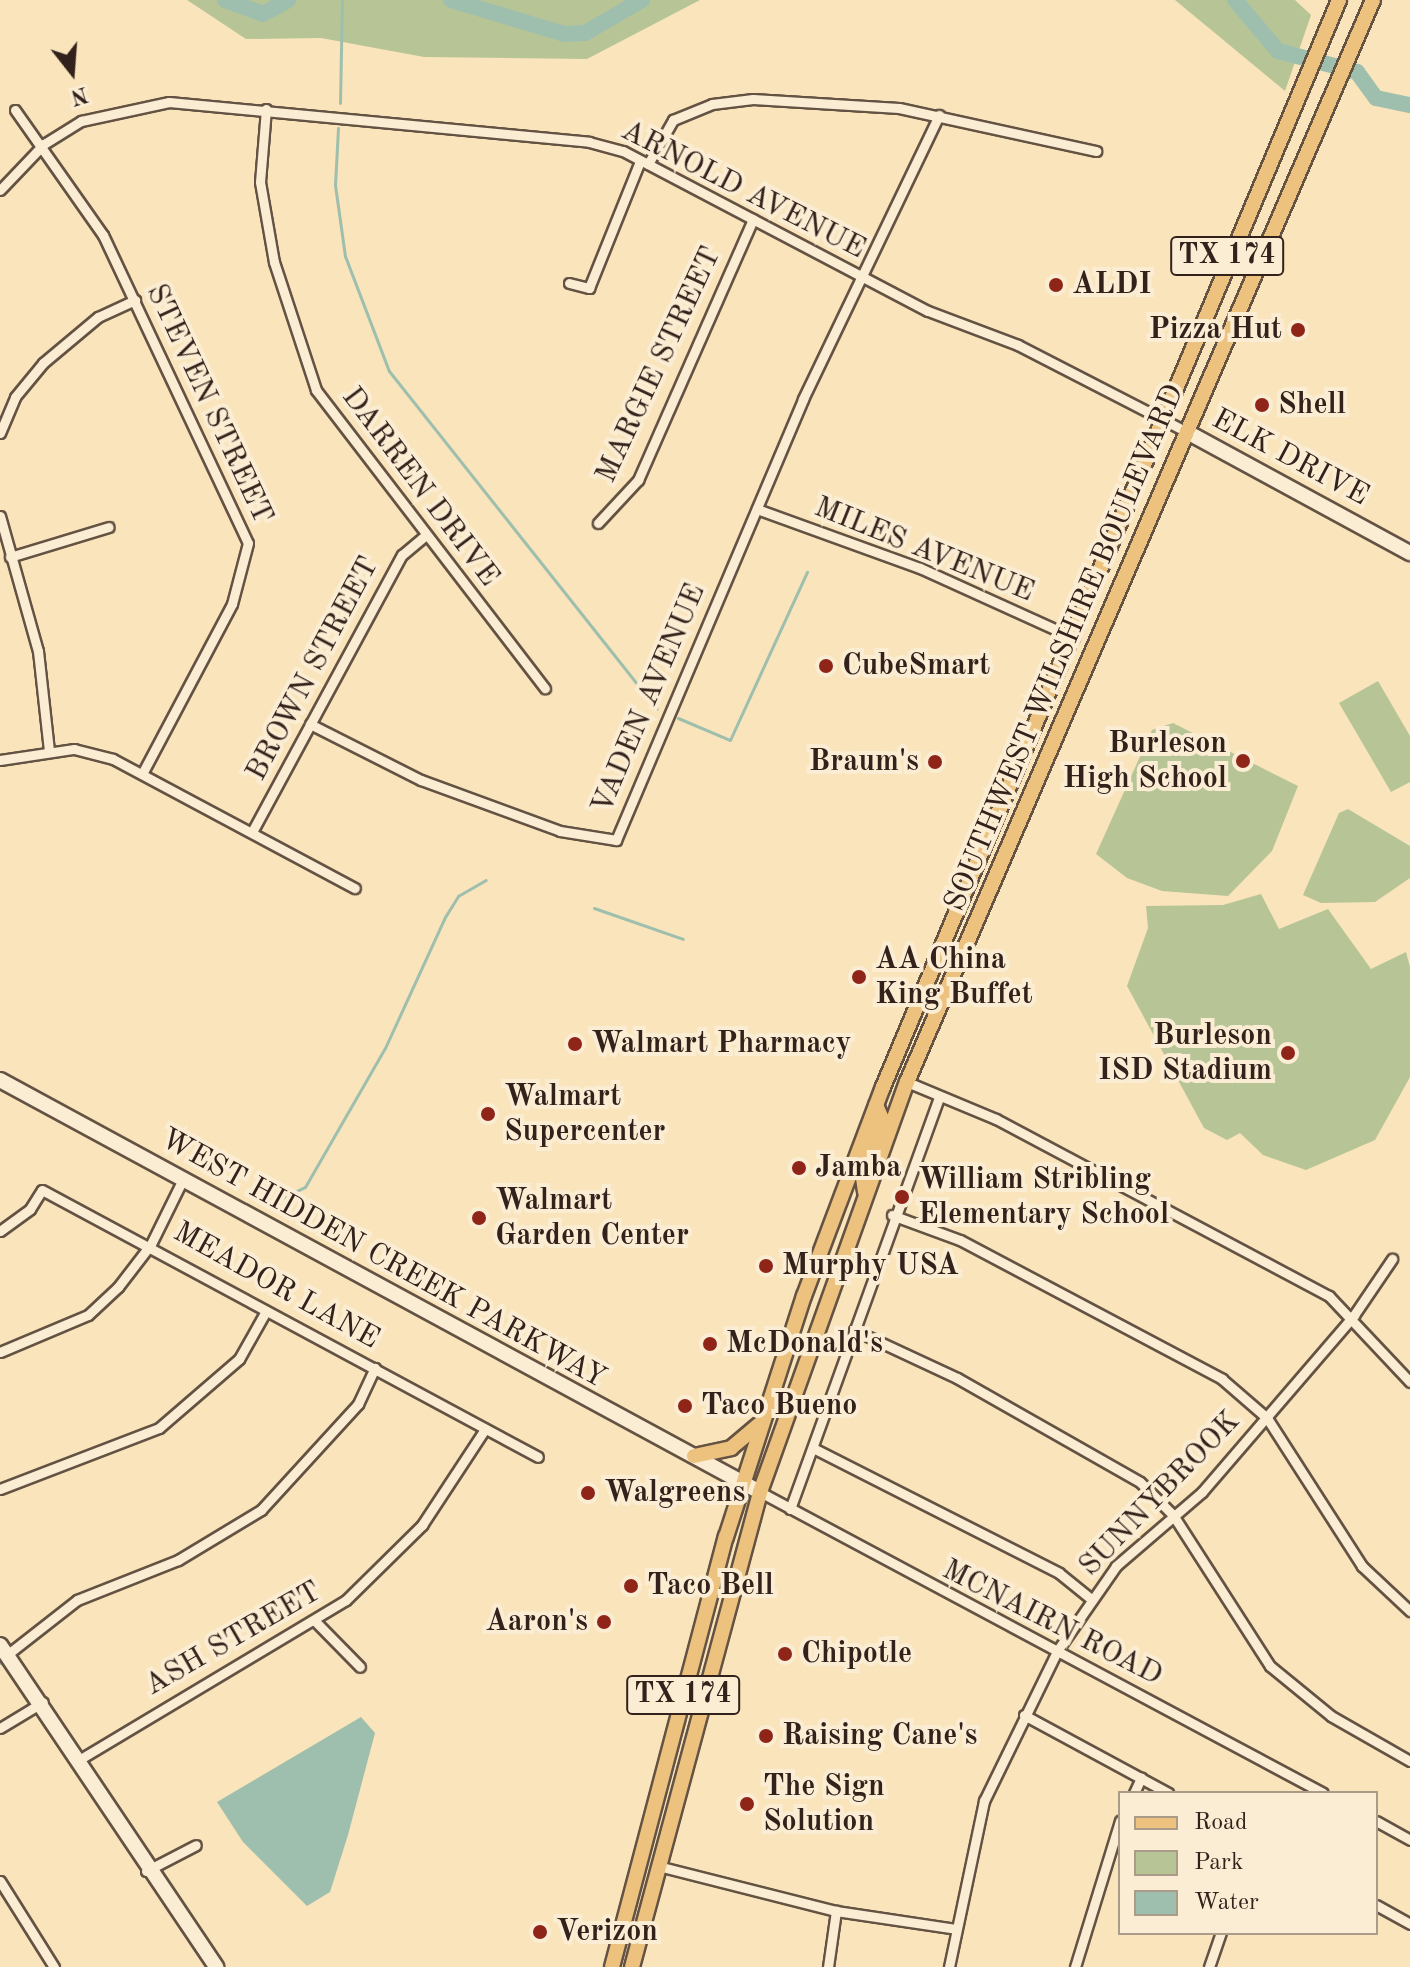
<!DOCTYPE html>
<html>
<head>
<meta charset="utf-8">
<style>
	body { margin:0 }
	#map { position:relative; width:1410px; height:1967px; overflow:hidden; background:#f9e4bb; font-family:"Old Standard TT",serif }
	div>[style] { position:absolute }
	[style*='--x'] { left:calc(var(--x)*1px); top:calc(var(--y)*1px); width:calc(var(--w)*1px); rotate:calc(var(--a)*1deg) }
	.green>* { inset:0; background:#b7c596 }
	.water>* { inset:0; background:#9ebfad }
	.stream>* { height:3px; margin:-1.5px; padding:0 1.5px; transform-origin:1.5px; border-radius:1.5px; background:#9ebfad }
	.river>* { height:16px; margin:-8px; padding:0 8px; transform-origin:8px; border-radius:8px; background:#9ebfad }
	.roads { filter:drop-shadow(2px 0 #645243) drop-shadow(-2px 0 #645243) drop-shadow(0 2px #645243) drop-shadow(0 -2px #645243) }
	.street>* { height:9px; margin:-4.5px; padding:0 4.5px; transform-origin:4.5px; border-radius:4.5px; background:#fbedd3 }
	.secondary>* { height:14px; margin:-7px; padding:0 7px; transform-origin:7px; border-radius:7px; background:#fbedd3 }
	.primary>* { height:14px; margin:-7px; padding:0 7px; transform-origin:7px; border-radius:7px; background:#ecc27e }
	.dots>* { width:22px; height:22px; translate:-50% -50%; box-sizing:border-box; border:4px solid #fbedd3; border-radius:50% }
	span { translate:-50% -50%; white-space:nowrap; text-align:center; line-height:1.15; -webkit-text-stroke:8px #fbedd3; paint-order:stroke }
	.shield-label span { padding:2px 6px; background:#fbedd3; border:2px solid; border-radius:6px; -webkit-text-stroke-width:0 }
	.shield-label { font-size:28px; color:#33211b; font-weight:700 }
	.street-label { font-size:30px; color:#33211b }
	.poi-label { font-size:30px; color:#33211b; font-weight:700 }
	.left { translate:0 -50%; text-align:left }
	.right { translate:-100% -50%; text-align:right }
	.legend { position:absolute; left:1118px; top:1791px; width:260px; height:144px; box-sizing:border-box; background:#fbedd3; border:2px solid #ab9b89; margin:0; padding:10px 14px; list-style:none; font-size:24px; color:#33211b }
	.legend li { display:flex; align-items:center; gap:16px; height:40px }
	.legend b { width:40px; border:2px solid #ab9b89 }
	.north { position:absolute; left:32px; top:32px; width:80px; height:80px; -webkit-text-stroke:6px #fbedd3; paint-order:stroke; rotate:163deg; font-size:22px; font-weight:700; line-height:32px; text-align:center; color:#33211b }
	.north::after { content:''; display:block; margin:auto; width:28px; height:36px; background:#33211b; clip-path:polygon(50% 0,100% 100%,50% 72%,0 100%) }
</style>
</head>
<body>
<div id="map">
	<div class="green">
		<i style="clip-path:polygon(187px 0,700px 0,587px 59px,424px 57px,321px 38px,246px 39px)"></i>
		<i style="clip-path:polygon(1175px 0,1295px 0,1311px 15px,1285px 91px)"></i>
		<i style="clip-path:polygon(1378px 681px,1410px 736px,1410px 782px,1391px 792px,1339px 703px)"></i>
		<i style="clip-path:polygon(1173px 723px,1298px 786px,1272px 851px,1228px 896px,1162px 891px,1127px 878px,1096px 854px,1152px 730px)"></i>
		<i style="clip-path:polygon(1348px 809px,1410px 846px,1410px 878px,1375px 902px,1321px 903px,1303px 895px,1339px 813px)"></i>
		<i style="clip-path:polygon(1261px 894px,1279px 929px,1328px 909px,1371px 969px,1406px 952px,1410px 967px,1410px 1077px,1375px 1140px,1306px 1170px,1263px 1155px,1240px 1133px,1227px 1140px,1204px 1128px,1127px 986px,1148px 928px,1146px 906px,1223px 905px)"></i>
	</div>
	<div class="water">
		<i style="clip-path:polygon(361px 1717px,375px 1733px,348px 1835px,330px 1892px,307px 1906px,243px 1842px,217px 1802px)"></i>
	</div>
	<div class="stream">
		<i style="--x:340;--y:103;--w:103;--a:-88.9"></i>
		<i style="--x:338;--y:128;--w:57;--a:93"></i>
		<i style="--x:335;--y:185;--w:72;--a:82"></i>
		<i style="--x:345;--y:256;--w:123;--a:69.1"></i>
		<i style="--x:389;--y:371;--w:431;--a:51.6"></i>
		<i style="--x:678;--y:718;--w:56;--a:22.9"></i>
		<i style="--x:730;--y:740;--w:185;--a:-65.4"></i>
		<i style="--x:594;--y:908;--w:94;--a:19.2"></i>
		<i style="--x:270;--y:1204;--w:39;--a:-26"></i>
		<i style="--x:305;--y:1187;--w:160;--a:-60.1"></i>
		<i style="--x:385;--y:1048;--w:144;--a:-65.4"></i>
		<i style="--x:445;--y:917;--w:25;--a:-58"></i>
		<i style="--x:458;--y:896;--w:32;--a:-30"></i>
		<i style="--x:0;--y:1663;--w:2;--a:-27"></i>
	</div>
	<div class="river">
		<i style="--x:225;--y:0;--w:40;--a:20.2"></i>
		<i style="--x:263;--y:14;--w:29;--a:-29"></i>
		<i style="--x:451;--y:0;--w:118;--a:16.7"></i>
		<i style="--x:564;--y:34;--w:21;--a:-3"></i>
		<i style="--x:585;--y:33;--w:66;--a:-30.1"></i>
		<i style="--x:1235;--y:0;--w:67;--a:49.9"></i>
		<i style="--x:1278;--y:51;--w:82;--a:14.9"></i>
		<i style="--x:1357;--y:72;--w:32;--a:54"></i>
		<i style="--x:1376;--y:98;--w:35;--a:12"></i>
	</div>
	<div class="roads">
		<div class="street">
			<i style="--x:266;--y:109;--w:73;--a:94.7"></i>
			<i style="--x:260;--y:182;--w:81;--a:80.1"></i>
			<i style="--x:274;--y:262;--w:135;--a:71.8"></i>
			<i style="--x:316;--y:390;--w:376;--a:52.5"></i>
			<i style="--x:15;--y:110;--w:153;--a:54.9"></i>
			<i style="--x:103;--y:235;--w:340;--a:64.8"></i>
			<i style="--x:248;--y:543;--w:63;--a:104.7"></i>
			<i style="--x:232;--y:604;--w:192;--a:117.9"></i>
			<i style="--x:648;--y:164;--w:51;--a:-60.4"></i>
			<i style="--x:673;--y:120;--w:42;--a:-22.3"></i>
			<i style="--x:712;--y:104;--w:41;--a:-7"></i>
			<i style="--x:753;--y:99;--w:146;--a:3.5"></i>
			<i style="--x:899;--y:108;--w:202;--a:12.3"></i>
			<i style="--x:0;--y:190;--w:64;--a:-46.3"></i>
			<i style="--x:44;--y:144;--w:44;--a:-31.9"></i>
			<i style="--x:81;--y:121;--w:90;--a:-12.2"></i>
			<i style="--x:169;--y:102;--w:422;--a:5.4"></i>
			<i style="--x:589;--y:142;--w:35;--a:15"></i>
			<i style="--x:623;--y:151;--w:344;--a:27.7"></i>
			<i style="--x:928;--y:311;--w:96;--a:20.7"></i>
			<i style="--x:1018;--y:345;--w:190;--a:27.2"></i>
			<i style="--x:569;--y:283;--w:21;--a:14"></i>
			<i style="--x:589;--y:288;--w:137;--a:-68.1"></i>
			<i style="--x:0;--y:433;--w:39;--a:-67"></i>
			<i style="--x:15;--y:397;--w:44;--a:-50.5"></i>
			<i style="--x:43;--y:363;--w:72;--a:-39.9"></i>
			<i style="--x:98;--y:317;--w:41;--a:-24.7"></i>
			<i style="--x:757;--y:509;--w:173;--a:19.9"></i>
			<i style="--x:920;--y:568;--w:169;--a:24.4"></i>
			<i style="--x:0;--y:516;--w:140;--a:74.3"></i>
			<i style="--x:38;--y:651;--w:100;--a:83.7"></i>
			<i style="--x:598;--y:523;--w:59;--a:-47.1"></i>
			<i style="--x:638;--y:480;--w:285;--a:-66.2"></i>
			<i style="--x:10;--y:557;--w:103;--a:-16.9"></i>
			<i style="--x:310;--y:724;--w:124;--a:26.8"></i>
			<i style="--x:421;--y:780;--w:148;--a:20.1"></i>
			<i style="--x:560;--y:831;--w:57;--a:9.1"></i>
			<i style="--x:616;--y:840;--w:479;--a:-67"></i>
			<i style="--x:803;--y:399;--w:315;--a:-64.4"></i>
			<i style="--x:0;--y:760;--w:75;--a:-8.5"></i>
			<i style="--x:74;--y:749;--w:40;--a:14.4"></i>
			<i style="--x:113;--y:759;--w:274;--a:28.1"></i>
			<i style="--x:252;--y:832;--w:315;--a:-61.6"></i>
			<i style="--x:402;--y:555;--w:30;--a:-40"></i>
			<i style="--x:907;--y:1082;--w:96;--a:22.6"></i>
			<i style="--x:996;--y:1119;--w:377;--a:28"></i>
			<i style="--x:1329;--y:1296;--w:118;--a:46.7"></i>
			<i style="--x:892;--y:1215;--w:72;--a:20.2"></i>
			<i style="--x:960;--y:1240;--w:297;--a:27.9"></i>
			<i style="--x:1222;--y:1379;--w:60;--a:40.9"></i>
			<i style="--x:1267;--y:1418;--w:176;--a:57.3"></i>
			<i style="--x:1362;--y:1566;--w:66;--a:43.2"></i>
			<i style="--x:0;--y:1231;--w:37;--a:-36"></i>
			<i style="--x:30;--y:1209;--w:22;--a:-58"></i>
			<i style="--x:42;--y:1190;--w:563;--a:28.29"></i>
			<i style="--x:854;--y:1330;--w:114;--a:25"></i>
			<i style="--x:957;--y:1378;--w:210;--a:29.6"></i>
			<i style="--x:1140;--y:1482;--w:47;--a:45"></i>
			<i style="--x:1173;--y:1515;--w:179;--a:57.3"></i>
			<i style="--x:1270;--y:1666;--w:79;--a:39.3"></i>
			<i style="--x:1331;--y:1716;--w:91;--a:29.7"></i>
			<i style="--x:0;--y:1352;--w:95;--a:-22.8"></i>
			<i style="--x:88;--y:1315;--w:41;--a:-43"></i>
			<i style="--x:118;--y:1287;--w:54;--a:-52.5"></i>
			<i style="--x:151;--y:1244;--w:72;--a:-63.8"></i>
			<i style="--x:813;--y:1448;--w:276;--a:26.9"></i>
			<i style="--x:1059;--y:1573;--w:41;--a:39.1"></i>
			<i style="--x:0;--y:1489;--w:170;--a:-21"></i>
			<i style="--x:159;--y:1428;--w:106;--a:-40.8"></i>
			<i style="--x:239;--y:1359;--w:55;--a:-60.6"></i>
			<i style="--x:760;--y:1492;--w:638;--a:28.13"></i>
			<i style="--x:790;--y:1509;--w:437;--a:-70.1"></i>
			<i style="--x:315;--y:1621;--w:64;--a:45.6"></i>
			<i style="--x:8;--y:1654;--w:88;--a:-38"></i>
			<i style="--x:77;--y:1600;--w:109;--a:-21.6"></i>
			<i style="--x:178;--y:1560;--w:97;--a:-31.1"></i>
			<i style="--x:261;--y:1510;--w:144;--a:-47.5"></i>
			<i style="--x:358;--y:1404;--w:40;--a:-65"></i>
			<i style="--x:1024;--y:1715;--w:164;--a:28.4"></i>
			<i style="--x:0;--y:1728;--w:50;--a:-31.2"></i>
			<i style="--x:77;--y:1761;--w:313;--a:-30.9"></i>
			<i style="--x:346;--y:1600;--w:107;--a:-44.6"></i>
			<i style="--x:422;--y:1525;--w:115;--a:-56.7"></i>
			<i style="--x:1134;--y:1793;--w:17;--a:-65"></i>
			<i style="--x:1376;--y:1821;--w:39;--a:29"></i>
			<i style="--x:658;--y:1866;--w:184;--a:14.2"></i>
			<i style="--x:836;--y:1911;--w:121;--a:8.5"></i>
			<i style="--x:146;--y:1871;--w:56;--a:-27.5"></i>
			<i style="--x:0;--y:1881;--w:102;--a:57.9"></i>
			<i style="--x:1376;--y:1905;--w:39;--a:29"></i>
			<i style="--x:828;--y:1967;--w:57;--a:-81.9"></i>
			<i style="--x:949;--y:1967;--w:170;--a:-78.1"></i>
			<i style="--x:984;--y:1801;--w:167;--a:-64"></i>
			<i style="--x:1057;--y:1651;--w:103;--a:-55.2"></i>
			<i style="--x:1116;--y:1566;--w:113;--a:-40.7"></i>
			<i style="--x:1202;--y:1492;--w:233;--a:-49.3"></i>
			<i style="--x:1354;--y:1315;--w:68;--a:-55.8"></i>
			<i style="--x:1075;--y:1967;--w:153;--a:-72.9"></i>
			<i style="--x:1209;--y:1967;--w:36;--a:-71"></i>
		</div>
		<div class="secondary">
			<i style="--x:1187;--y:432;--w:254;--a:28.5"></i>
			<i style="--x:0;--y:1080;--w:864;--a:28.46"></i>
			<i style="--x:0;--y:1645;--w:388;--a:56.1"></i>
		</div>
		<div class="primary">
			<i style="--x:865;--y:1192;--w:21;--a:-98"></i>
			<i style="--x:862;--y:1171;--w:56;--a:-69"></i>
			<i style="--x:882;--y:1119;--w:15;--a:-113"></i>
			<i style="--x:694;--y:1456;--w:38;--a:-12"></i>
			<i style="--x:731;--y:1448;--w:38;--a:-40"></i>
			<i style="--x:612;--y:1967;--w:445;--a:-75.2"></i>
			<i style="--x:726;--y:1537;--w:253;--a:-72.1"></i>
			<i style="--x:804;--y:1296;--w:223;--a:-69.3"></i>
			<i style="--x:883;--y:1087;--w:1179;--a:-67.24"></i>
			<i style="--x:632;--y:1967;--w:492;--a:-74.9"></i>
			<i style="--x:760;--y:1492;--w:436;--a:-70.3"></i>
			<i style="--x:907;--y:1082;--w:1178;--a:-66.7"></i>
		</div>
	</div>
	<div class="dots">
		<i style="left:1056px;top:285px;background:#8f2418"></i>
		<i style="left:1298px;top:330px;background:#8f2418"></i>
		<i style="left:1262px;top:405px;background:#8f2418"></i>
		<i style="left:826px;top:666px;background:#8f2418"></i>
		<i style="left:1243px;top:761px;background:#8f2418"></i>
		<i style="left:935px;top:762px;background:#8f2418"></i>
		<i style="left:859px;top:977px;background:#8f2418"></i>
		<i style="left:575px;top:1044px;background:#8f2418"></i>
		<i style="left:1288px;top:1053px;background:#8f2418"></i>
		<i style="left:488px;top:1114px;background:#8f2418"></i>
		<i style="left:799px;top:1168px;background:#8f2418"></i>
		<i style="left:902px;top:1197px;background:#8f2418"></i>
		<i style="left:479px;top:1218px;background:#8f2418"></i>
		<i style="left:766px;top:1266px;background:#8f2418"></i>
		<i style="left:710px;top:1344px;background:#8f2418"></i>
		<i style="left:685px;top:1406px;background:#8f2418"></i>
		<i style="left:588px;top:1493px;background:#8f2418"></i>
		<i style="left:631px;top:1586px;background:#8f2418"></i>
		<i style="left:604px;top:1622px;background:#8f2418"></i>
		<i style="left:785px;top:1654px;background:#8f2418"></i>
		<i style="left:766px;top:1736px;background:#8f2418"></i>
		<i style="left:747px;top:1804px;background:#8f2418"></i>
		<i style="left:540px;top:1932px;background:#8f2418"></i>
	</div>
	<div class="shield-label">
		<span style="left:1227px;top:256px">TX 174</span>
		<span style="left:683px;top:1695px">TX 174</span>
	</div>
	<div class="street-label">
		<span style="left:743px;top:190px;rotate:27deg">ARNOLD AVENUE</span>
		<span style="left:659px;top:365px;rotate:-65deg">MARGIE STREET</span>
		<span style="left:209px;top:404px;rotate:65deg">STEVEN STREET</span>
		<span style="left:1290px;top:458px;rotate:28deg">ELK DRIVE</span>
		<span style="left:420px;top:487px;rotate:53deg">DARREN DRIVE</span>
		<span style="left:924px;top:550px;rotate:22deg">MILES AVENUE</span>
		<span style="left:1065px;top:648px;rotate:-67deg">SOUTHWEST WILSHIRE BOULEVARD</span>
		<span style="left:313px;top:669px;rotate:-62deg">BROWN STREET</span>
		<span style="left:649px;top:699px;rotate:-67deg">VADEN AVENUE</span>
		<span style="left:383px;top:1259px;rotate:29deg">WEST HIDDEN CREEK PARKWAY</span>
		<span style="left:276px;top:1286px;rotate:29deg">MEADOR LANE</span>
		<span style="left:1160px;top:1494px;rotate:-46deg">SUNNYBROOK</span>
		<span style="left:1052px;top:1623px;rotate:27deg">MCNAIRN ROAD</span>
		<span style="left:233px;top:1639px;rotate:-30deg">ASH STREET</span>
	</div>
	<div class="poi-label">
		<span class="left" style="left:1072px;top:285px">ALDI</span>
		<span class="right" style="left:1282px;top:330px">Pizza Hut</span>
		<span class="left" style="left:1278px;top:405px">Shell</span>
		<span class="left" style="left:842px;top:666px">CubeSmart</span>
		<span class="right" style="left:1227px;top:761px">Burleson<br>High School</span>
		<span class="right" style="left:919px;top:762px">Braum's</span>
		<span class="left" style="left:875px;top:977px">AA China<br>King Buffet</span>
		<span class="right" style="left:1272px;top:1053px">Burleson<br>ISD Stadium</span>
		<span class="left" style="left:591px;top:1044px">Walmart Pharmacy</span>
		<span class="left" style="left:504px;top:1114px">Walmart<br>Supercenter</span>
		<span class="left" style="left:815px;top:1168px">Jamba</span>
		<span class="left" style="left:918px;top:1197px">William Stribling<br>Elementary School</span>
		<span class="left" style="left:495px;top:1218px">Walmart<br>Garden Center</span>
		<span class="left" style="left:782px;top:1266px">Murphy USA</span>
		<span class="left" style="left:726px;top:1344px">McDonald's</span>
		<span class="left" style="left:701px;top:1406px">Taco Bueno</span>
		<span class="left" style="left:604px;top:1493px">Walgreens</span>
		<span class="left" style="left:647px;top:1586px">Taco Bell</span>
		<span class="right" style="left:588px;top:1622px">Aaron's</span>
		<span class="left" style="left:801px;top:1654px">Chipotle</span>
		<span class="left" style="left:782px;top:1736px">Raising Cane's</span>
		<span class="left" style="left:763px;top:1804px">The Sign<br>Solution</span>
		<span class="left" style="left:556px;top:1932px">Verizon</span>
	</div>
	<ul class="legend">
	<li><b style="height:10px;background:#ecc27e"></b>Road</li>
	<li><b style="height:22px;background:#b7c596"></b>Park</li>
	<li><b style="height:22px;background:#9ebfad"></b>Water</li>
	</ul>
	<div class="north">N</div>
</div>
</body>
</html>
